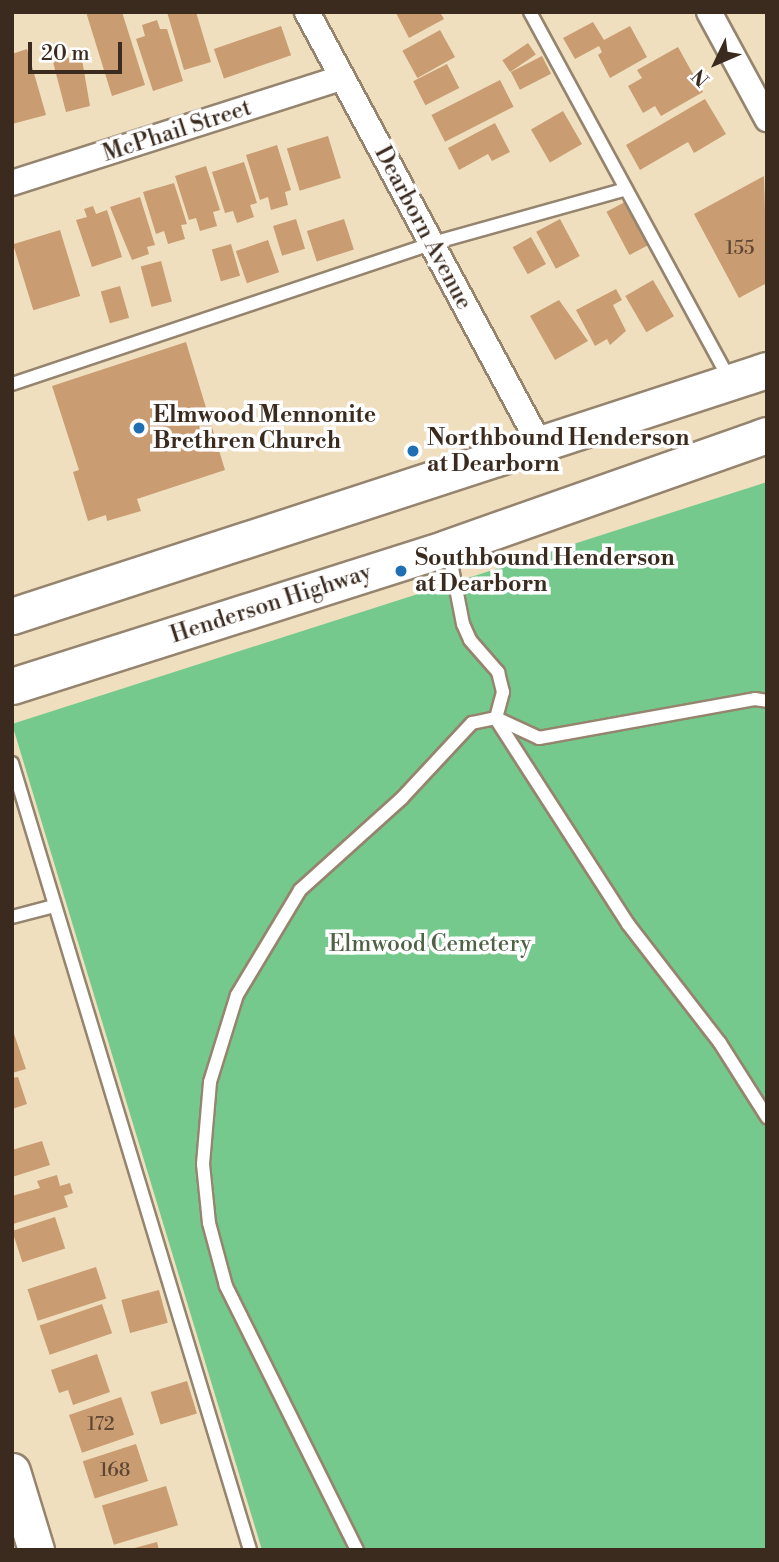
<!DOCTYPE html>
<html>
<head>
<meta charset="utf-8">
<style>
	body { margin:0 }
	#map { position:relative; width:779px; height:1562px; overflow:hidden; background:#efdfbf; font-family:"Libre Bodoni",serif }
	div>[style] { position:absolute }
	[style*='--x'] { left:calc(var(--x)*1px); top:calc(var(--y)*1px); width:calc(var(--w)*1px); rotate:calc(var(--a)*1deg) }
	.green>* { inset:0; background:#75c98d }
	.building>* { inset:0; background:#c99c72; transform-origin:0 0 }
	.roads { filter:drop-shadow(2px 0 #95846e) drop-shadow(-2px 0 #95846e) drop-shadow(0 2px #95846e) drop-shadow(0 -2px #95846e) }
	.lane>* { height:12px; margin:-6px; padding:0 6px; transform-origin:6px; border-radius:6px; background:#fff }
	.street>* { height:24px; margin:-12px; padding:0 12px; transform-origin:12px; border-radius:12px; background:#fff }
	.secondary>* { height:35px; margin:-17.5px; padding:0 17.5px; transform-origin:17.5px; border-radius:17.5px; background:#fff }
	.dots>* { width:19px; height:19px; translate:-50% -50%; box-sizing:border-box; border:4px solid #fff; border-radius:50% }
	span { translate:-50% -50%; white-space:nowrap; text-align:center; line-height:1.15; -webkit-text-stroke:7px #fff; paint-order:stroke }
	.number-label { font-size:19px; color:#5e4633 }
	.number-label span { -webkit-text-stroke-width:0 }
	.street-label { font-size:23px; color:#3b2a1e }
	.poi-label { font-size:23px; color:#3b2a1e; font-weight:700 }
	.left { translate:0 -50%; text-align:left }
	.park-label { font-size:23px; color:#4f6245 }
	.frame { position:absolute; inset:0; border:14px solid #3b2a1e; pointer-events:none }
	.north { position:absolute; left:681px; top:28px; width:70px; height:70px; -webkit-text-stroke:5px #fff; paint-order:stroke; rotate:226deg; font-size:19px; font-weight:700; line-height:28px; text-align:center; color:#3b2a1e }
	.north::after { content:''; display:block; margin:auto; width:24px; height:32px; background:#3b2a1e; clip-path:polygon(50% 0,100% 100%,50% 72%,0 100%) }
	.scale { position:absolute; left:28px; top:42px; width:94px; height:32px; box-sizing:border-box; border:4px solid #3b2a1e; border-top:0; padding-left:9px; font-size:21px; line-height:24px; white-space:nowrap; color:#3b2a1e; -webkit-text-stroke:5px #fff; paint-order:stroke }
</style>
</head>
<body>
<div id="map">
	<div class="green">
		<i style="clip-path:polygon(767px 482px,767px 1550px,262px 1550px,12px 724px)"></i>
	</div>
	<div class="building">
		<i style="clip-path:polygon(86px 12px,122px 12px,145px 85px,112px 96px)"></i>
		<i style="clip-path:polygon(167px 12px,196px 12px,211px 62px,184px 70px)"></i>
		<i style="clip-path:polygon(440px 12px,444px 19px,409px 38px,396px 13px)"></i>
		<i style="clip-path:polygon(157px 20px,160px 29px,167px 29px,183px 81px,153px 91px,136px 39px,145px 36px,142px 25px)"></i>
		<i style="clip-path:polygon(593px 22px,604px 40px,630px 26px,647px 57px,610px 78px,598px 55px,602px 52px,599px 46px,575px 59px,563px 38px)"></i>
		<i style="left:281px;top:26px;width:31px;height:71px;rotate:71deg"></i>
		<i style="left:440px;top:30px;width:31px;height:43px;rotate:61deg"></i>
		<i style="left:528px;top:43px;width:14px;height:31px;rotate:56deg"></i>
		<i style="clip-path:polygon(678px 47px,703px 92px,661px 116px,655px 106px,643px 113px,628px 86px,642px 78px,637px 70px)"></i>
		<i style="clip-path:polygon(27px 49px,46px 115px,12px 124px,12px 54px)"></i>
		<i style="clip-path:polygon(81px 54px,90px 106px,66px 112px,53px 62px)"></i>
		<i style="left:542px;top:56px;width:20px;height:35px;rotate:63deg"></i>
		<i style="left:447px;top:64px;width:27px;height:38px;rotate:63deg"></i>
		<i style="left:500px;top:80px;width:30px;height:77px;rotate:63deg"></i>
		<i style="clip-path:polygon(705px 99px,726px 134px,694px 153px,688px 142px,640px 170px,626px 145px)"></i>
		<i style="left:563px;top:111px;width:38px;height:37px;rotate:60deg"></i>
		<i style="clip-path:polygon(495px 123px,510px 152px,492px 161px,488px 154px,459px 170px,448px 148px)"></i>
		<i style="left:328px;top:136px;width:44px;height:43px;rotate:73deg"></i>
		<i style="clip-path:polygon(277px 145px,291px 190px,285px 192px,288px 205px,271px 210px,268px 197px,260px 200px,246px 155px)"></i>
		<i style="clip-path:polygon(244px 162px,257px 203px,250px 205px,254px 217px,237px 223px,233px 211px,225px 213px,212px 172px)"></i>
		<i style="clip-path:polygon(206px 166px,220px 210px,213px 212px,217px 226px,200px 231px,196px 218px,189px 220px,175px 176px)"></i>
		<i style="clip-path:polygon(764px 176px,767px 283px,739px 298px,694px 214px)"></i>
		<i style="clip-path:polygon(174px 183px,187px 224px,181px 225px,185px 239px,168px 244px,164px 231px,156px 234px,143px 192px)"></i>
		<i style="clip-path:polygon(140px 197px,155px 245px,147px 247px,149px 254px,132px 260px,110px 207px)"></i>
		<i style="left:625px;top:202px;width:49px;height:21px;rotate:62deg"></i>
		<i style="clip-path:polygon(93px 206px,96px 214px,107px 210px,122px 257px,92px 267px,76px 220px,87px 217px,84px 209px)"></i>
		<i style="left:296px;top:219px;width:31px;height:24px;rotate:73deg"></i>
		<i style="left:344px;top:219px;width:32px;height:39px;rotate:72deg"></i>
		<i style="left:560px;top:219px;width:42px;height:27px;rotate:62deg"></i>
		<i style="left:60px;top:230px;width:69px;height:49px;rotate:73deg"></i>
		<i style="left:531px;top:237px;width:31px;height:21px;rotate:61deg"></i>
		<i style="left:268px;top:240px;width:34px;height:34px;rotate:71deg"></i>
		<i style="left:231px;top:244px;width:33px;height:20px;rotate:74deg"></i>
		<i style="left:161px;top:261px;width:42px;height:21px;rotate:75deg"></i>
		<i style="left:653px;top:280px;width:42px;height:32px;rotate:60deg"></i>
		<i style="left:120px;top:286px;width:33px;height:20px;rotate:74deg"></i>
		<i style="clip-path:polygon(616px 289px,622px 300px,613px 305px,626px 331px,610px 345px,607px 339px,595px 346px,576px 310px)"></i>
		<i style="clip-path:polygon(559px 300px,588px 341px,555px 360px,530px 316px)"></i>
		<i style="clip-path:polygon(186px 342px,225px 470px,137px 499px,141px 511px,107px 521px,106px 515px,88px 521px,73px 472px,79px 470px,52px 386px)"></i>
		<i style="clip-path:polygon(12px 1028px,26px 1069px,12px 1073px)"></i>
		<i style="clip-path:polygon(18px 1077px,27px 1104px,12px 1109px,12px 1078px)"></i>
		<i style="clip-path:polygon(42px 1141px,50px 1165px,12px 1177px,12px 1150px)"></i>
		<i style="clip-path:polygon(57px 1175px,60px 1186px,70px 1183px,73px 1193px,64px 1196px,68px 1207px,13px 1224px,12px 1196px,40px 1188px,37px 1181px)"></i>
		<i style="left:55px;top:1217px;width:33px;height:45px;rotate:72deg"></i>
		<i style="left:96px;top:1267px;width:33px;height:72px;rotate:72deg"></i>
		<i style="left:159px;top:1290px;width:34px;height:39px;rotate:75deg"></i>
		<i style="left:102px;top:1304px;width:31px;height:66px;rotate:71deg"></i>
		<i style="clip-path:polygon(97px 1354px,110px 1392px,73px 1405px,68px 1390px,59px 1393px,51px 1370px)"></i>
		<i style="left:187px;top:1381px;width:34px;height:38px;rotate:73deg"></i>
		<i style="left:121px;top:1397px;width:40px;height:55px;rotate:71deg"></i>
		<i style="left:136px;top:1444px;width:39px;height:56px;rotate:72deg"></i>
		<i style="left:166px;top:1486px;width:41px;height:67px;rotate:73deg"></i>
		<i style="clip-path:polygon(157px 1542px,159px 1550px,131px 1550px,131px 1549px)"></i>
	</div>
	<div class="roads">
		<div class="lane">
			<i style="--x:530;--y:12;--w:420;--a:61.5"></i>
			<i style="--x:12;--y:384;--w:444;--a:-18.5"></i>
			<i style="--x:433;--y:243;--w:200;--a:-15.6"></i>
			<i style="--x:452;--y:568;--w:57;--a:78.9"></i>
			<i style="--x:463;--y:624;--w:17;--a:66"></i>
			<i style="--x:470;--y:640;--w:43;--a:48.8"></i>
			<i style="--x:498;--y:672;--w:21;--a:76"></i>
			<i style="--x:503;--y:692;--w:27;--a:105"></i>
			<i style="--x:496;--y:719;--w:244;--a:57.2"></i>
			<i style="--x:628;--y:924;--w:150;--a:52.3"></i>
			<i style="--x:720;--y:1043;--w:88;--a:57.6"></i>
			<i style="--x:12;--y:763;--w:822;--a:73.17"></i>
			<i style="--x:12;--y:917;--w:43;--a:-14.7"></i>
			<i style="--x:357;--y:1550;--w:295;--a:-116.4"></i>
			<i style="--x:226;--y:1286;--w:65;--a:-105.1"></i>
			<i style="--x:209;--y:1223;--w:59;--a:-95.8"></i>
			<i style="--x:203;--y:1164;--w:82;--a:-85.1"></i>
			<i style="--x:210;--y:1082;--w:91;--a:-72.8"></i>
			<i style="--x:237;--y:995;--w:122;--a:-59"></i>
			<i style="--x:300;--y:890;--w:137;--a:-42"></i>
			<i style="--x:402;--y:798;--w:103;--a:-47"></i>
			<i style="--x:472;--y:723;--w:25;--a:-12"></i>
			<i style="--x:496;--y:718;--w:47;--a:24.9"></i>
			<i style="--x:539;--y:738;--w:219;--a:-10.2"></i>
			<i style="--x:755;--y:699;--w:12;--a:9"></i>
		</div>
		<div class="street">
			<i style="--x:307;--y:12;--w:491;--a:61.7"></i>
			<i style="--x:709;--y:12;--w:122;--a:61.5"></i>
			<i style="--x:12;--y:183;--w:346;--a:-17.7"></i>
		</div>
		<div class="secondary">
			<i style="--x:12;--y:616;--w:794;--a:-18.05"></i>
			<i style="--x:12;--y:686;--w:455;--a:-17.6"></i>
			<i style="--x:446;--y:548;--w:340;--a:-19.4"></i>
			<i style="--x:12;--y:1471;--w:83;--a:73.1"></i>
		</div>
	</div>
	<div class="dots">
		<i style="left:139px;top:428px;background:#1f6fb2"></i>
		<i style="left:413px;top:451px;background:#1f6fb2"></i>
		<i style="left:401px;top:571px;background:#1f6fb2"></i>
	</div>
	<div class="number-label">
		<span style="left:740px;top:249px">155</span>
		<span style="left:101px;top:1425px">172</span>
		<span style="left:115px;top:1471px">168</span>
	</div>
	<div class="street-label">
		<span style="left:177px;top:131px;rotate:-18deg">McPhail Street</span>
		<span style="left:423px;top:228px;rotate:62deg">Dearborn Avenue</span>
		<span style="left:271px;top:604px;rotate:-18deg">Henderson Highway</span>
	</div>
	<div class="poi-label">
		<span class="left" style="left:153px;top:428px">Elmwood Mennonite<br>Brethren Church</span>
		<span class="left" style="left:427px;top:451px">Northbound Henderson<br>at Dearborn</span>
		<span class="left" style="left:415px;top:571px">Southbound Henderson<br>at Dearborn</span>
	</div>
	<div class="park-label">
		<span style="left:430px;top:944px">Elmwood Cemetery</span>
	</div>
	<div class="frame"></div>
	<div class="north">N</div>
	<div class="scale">20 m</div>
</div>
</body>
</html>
